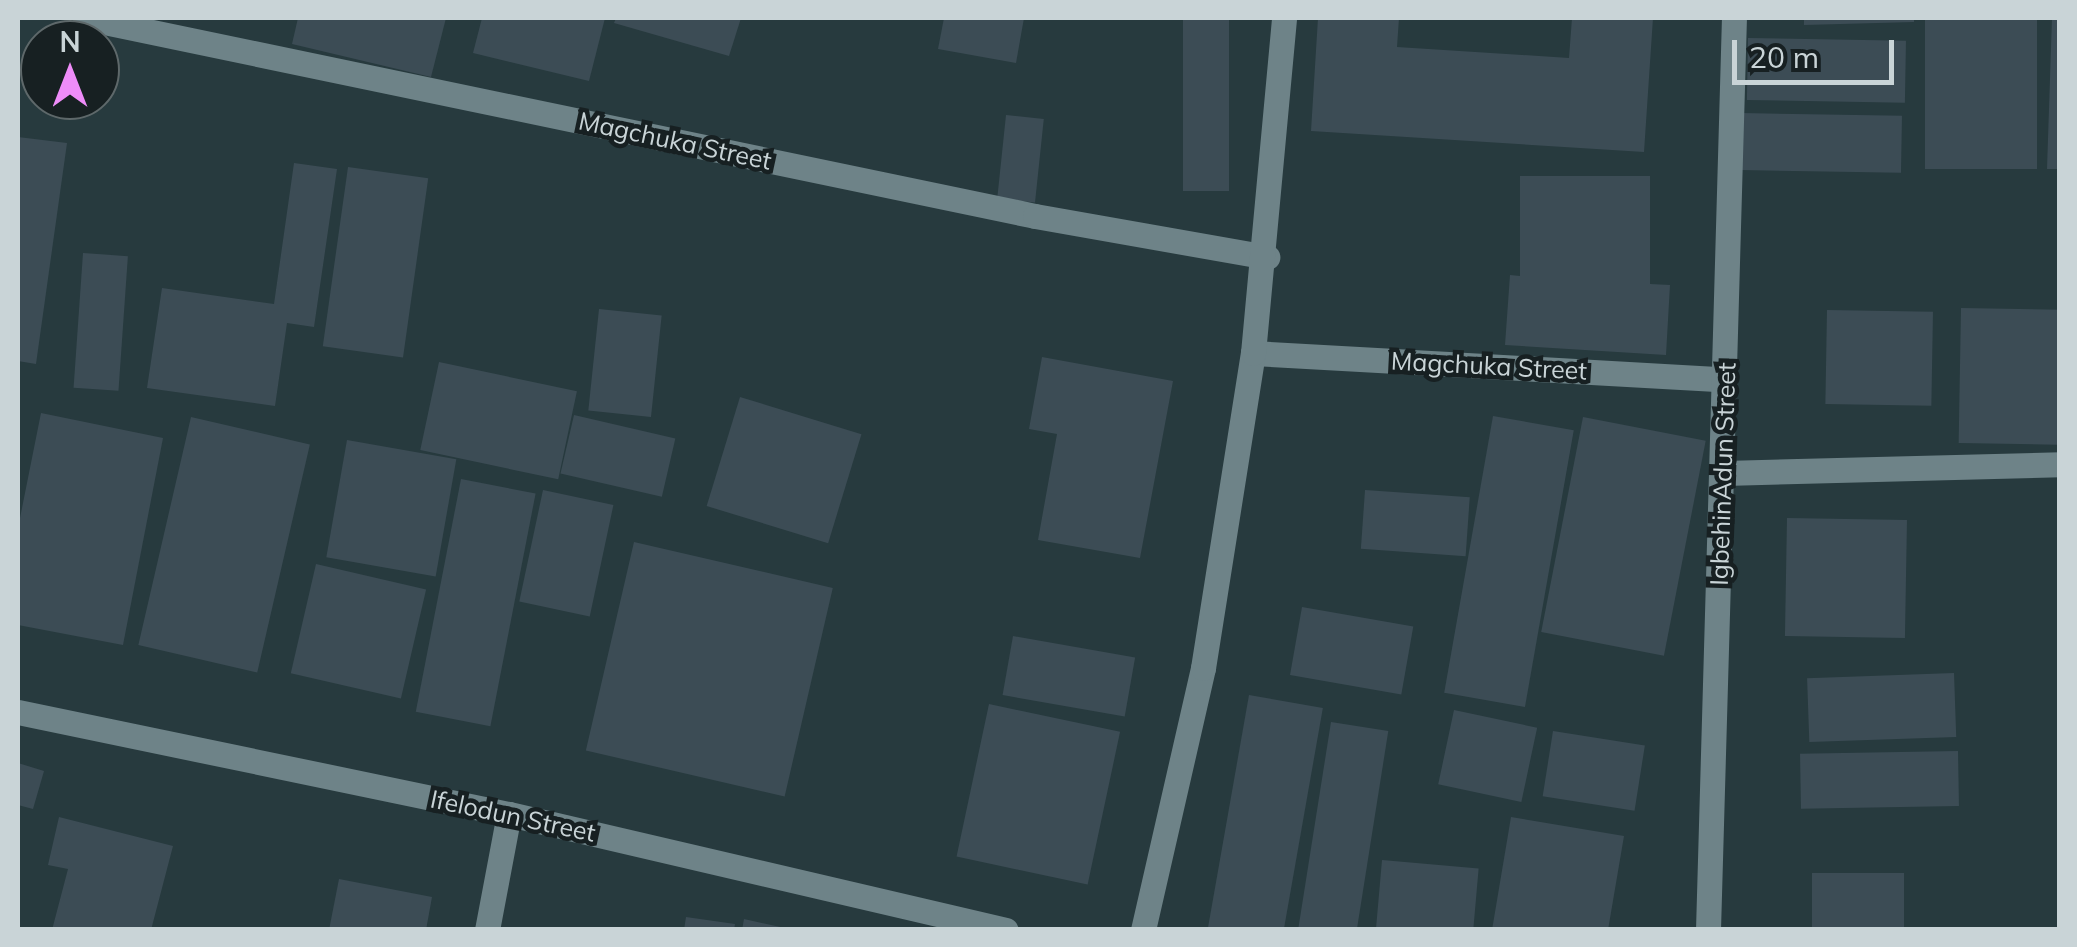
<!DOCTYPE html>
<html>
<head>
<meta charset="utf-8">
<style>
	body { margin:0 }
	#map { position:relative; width:2077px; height:947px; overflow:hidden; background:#273a3e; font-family:Mulish,sans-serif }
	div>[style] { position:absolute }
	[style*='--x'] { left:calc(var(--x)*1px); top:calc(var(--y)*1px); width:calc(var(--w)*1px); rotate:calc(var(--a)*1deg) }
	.building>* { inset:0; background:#3c4c55; transform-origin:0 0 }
	.street>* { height:25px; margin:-12.5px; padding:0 12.5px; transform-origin:12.5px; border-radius:12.5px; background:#6e8388 }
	span { translate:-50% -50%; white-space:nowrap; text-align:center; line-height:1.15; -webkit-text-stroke:9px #172022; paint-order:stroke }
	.street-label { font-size:25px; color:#c9d4d7 }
	.frame { position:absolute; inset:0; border:20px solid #c9d4d7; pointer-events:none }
	.north { position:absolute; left:20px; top:20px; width:100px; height:100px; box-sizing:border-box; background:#172022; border:2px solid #5e686a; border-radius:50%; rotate:0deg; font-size:28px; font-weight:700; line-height:40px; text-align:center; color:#c9d4d7 }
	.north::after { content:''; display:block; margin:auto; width:35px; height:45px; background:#ee8cf8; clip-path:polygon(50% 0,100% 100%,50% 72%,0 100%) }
	.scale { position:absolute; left:1732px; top:40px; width:162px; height:45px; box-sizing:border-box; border:5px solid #c9d4d7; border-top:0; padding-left:12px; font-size:30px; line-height:35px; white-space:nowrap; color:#c9d4d7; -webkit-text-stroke:8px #172022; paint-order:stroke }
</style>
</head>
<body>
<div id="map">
	<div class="building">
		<i style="clip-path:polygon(298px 18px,446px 18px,431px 77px,292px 44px)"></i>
		<i style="clip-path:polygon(482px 18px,605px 18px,589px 81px,473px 53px)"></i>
		<i style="clip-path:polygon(616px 18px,741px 18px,729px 56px,614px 23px)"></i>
		<i style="clip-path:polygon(944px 18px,1024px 18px,1016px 63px,938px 49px)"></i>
		<i style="left:1183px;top:18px;width:46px;height:173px"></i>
		<i style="clip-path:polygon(1318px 18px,1399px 18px,1397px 47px,1569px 58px,1572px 18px,1653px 18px,1644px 152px,1311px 131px)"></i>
		<i style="clip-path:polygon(1804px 18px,1914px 18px,1914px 22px,1804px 25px)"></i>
		<i style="left:1925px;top:18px;width:112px;height:151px"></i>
		<i style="clip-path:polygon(2052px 18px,2060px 18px,2060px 169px,2047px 169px)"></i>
		<i style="left:1748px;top:38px;width:158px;height:62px;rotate:1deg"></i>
		<i style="left:1741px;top:113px;width:161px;height:57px;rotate:1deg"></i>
		<i style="left:1006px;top:115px;width:38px;height:84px;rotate:6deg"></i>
		<i style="clip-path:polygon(18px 137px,67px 143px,36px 364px,18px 361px)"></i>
		<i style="clip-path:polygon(294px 163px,337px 169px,314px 327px,287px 323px,275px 406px,147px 388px,162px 288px,274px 304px)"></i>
		<i style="left:348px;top:167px;width:81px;height:181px;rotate:8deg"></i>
		<i style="clip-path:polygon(1520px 176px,1650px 176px,1650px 284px,1670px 285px,1666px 355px,1505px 345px,1510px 275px,1520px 276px)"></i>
		<i style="left:83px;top:253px;width:45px;height:135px;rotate:4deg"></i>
		<i style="left:1961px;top:308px;width:99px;height:135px;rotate:1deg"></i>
		<i style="left:599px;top:309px;width:63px;height:102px;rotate:6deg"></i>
		<i style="left:1827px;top:310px;width:106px;height:94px;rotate:1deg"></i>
		<i style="clip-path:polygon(1042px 357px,1173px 381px,1140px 558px,1038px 540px,1057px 434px,1029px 429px)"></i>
		<i style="left:439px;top:362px;width:141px;height:90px;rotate:12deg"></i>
		<i style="left:740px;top:397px;width:127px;height:114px;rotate:17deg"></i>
		<i style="clip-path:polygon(41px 413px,163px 438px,123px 645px,18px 625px,18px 528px)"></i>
		<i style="left:574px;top:415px;width:104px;height:60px;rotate:13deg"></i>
		<i style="left:1493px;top:416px;width:82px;height:281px;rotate:10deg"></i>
		<i style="left:191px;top:417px;width:122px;height:234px;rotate:13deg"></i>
		<i style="left:1583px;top:417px;width:125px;height:219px;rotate:11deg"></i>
		<i style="left:347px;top:440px;width:111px;height:119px;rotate:10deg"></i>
		<i style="left:461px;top:479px;width:76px;height:237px;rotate:11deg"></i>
		<i style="left:543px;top:490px;width:72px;height:114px;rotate:12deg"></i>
		<i style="left:1365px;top:490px;width:105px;height:59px;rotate:4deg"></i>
		<i style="left:1787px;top:518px;width:120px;height:118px;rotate:1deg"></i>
		<i style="left:634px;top:542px;width:204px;height:214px;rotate:13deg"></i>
		<i style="left:316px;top:564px;width:113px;height:112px;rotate:13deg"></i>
		<i style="left:1302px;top:607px;width:113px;height:69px;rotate:10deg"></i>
		<i style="left:1013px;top:636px;width:124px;height:60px;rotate:10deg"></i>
		<i style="left:1954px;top:673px;width:64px;height:147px;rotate:88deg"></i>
		<i style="left:1249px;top:695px;width:75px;height:238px;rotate:10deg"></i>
		<i style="left:989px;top:704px;width:134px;height:156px;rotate:12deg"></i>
		<i style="left:1454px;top:710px;width:85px;height:76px;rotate:12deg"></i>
		<i style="left:1331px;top:722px;width:58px;height:210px;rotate:9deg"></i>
		<i style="left:1553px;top:731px;width:93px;height:66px;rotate:9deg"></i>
		<i style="left:1958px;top:751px;width:55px;height:158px;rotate:89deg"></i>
		<i style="clip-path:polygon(18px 763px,44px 771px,33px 809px,18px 805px)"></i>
		<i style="clip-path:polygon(59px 817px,173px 846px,151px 930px,52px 930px,68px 869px,48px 865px)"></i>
		<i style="clip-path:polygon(1511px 817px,1624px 836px,1608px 930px,1492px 930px)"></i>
		<i style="left:1382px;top:860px;width:97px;height:70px;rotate:5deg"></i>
		<i style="left:1812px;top:873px;width:92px;height:57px"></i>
		<i style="clip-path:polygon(339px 879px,432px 897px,426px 930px,329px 930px)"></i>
		<i style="clip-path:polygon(686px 917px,735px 924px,734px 930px,684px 930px)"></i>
		<i style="clip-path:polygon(744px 919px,785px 928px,785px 930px,742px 930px)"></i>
	</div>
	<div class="street">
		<i style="--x:85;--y:18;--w:970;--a:11.77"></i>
		<i style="--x:1035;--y:216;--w:236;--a:10"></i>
		<i style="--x:1253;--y:353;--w:473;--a:3.2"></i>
		<i style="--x:1724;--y:473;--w:336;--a:-1.5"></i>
		<i style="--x:18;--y:712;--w:501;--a:11.74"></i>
		<i style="--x:509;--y:814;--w:510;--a:13.14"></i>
		<i style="--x:487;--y:930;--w:118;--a:-79.3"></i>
		<i style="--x:1143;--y:930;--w:269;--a:-77.1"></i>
		<i style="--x:1203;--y:668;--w:319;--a:-81"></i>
		<i style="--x:1253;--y:353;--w:336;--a:-84.7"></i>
		<i style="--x:1708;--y:930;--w:912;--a:-88.37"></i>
	</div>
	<div class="street-label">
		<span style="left:675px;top:141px;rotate:12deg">Magchuka Street</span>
		<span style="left:1489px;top:366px;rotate:3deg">Magchuka Street</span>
		<span style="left:1723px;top:474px;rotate:-88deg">IgbehinAdun Street</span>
		<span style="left:513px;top:816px;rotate:12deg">Ifelodun Street</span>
	</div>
	<div class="frame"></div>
	<div class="north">N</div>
	<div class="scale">20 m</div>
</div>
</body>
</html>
